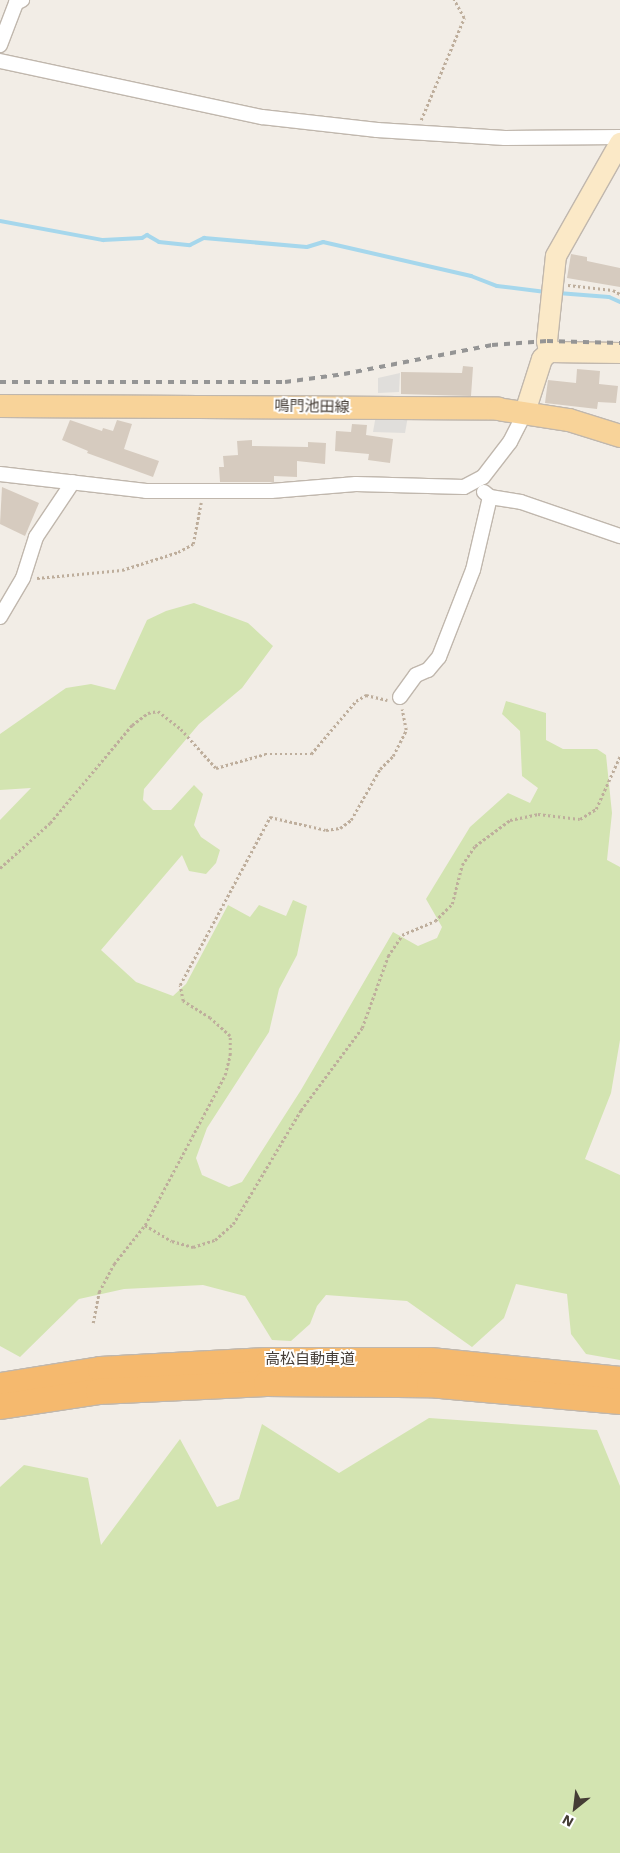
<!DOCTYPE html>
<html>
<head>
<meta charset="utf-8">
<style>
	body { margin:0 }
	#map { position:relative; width:620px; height:1853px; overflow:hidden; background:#f2ede6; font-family:"Work Sans","Noto Sans JP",sans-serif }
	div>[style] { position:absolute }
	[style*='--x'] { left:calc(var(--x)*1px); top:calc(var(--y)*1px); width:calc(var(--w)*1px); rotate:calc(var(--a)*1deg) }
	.green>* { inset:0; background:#d3e4b1 }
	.parking>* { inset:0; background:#e0dedb }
	.stream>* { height:4px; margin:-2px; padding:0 2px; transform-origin:2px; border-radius:2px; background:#a6d7ec }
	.building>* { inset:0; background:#d6cbbf }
	.path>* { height:2.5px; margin-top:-1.25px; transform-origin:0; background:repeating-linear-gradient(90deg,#beae9c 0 2.5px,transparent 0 5px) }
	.roads { filter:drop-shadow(1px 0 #c0b7ad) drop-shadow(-1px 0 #c0b7ad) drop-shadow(0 1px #c0b7ad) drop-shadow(0 -1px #c0b7ad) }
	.minor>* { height:14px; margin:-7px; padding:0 7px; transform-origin:7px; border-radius:7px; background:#fff }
	.secondary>* { height:20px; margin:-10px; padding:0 10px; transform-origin:10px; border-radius:10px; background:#fbe9c7 }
	.primary>* { height:22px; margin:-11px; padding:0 11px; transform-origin:11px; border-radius:11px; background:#f8d399 }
	.motorway>* { height:25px; margin:-12.5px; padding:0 12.5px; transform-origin:12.5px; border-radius:12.5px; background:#f5b96e }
	.rail>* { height:4px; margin-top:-2px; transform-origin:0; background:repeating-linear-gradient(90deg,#959595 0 6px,transparent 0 12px) }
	span { translate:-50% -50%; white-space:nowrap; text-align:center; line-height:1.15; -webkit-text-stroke:4px #fff; paint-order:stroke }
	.street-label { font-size:15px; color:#453d36 }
	.north { position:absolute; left:550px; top:1783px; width:50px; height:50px; -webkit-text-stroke:4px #fff; paint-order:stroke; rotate:209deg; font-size:14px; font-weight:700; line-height:20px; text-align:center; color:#453d36 }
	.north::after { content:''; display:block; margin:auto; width:18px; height:22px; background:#453d36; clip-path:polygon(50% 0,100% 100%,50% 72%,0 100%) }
</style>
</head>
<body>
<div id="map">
	<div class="green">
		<i style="clip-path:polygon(194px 603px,248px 623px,273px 646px,242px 688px,199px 724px,144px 789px,143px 800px,153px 810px,171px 810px,194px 785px,203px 794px,194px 825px,201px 837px,220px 850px,216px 863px,206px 874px,189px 871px,182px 855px,101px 950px,136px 982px,173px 996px,186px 984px,228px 905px,250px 917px,259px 905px,286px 916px,293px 900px,307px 906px,297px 955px,279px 989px,269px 1032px,207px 1128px,196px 1158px,202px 1175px,229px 1187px,242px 1182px,301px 1090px,393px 932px,418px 946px,437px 938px,442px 927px,426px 899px,470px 827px,508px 793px,530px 803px,538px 788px,522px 776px,520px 731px,502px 714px,506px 701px,546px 713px,546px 740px,563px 749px,597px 749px,606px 755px,612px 813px,607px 860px,620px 867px,620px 1040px,611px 1093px,585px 1159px,620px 1175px,620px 1360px,586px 1354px,571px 1334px,567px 1294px,516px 1284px,504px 1318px,472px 1347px,407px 1301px,326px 1295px,317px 1306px,310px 1324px,291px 1341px,272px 1340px,245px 1296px,203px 1285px,124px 1289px,79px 1299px,20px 1357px,0 1346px,0 820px,31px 788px,0 790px,0 734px,66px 688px,91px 684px,115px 690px,147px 620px,166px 611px)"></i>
		<i style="clip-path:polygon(429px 1418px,597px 1430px,620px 1486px,620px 1853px,0 1853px,0 1487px,24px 1465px,88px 1478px,101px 1545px,180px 1439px,217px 1507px,239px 1499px,262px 1424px,339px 1473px)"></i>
	</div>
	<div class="parking">
		<i style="clip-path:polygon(400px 373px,399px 392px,378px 393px,378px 378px)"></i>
		<i style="clip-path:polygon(376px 415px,408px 416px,405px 433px,373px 432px)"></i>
	</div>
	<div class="stream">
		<i style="--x:0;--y:221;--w:105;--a:10.5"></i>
		<i style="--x:103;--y:240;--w:39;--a:-3"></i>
		<i style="--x:142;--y:238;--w:6;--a:-31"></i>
		<i style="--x:147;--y:235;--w:14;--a:30"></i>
		<i style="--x:159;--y:242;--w:31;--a:6"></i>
		<i style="--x:190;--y:245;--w:16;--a:-27"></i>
		<i style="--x:204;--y:238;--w:103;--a:5"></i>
		<i style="--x:307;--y:247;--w:17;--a:-17"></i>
		<i style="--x:323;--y:242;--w:152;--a:12.9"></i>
		<i style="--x:471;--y:276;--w:28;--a:21"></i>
		<i style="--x:497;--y:286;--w:49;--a:7"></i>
		<i style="--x:558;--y:293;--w:51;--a:4.5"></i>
		<i style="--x:609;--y:297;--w:12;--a:24"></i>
	</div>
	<div class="building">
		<i style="clip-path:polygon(571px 254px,587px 257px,587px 261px,620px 268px,620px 287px,567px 278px)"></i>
		<i style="clip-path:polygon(463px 366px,473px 367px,471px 396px,401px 394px,401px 372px,462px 373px)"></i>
		<i style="clip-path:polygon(577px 369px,600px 371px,599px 384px,618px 386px,616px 403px,598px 402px,597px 409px,545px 403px,548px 380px,576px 383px)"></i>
		<i style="clip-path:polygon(70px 420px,102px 431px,103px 428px,113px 431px,117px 420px,132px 424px,124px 449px,159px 461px,153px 477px,87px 453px,88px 451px,62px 440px)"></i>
		<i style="clip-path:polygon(352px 424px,367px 425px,366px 435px,393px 439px,390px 463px,368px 460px,369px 454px,335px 451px,336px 431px,351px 432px)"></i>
		<i style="clip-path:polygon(252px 440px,252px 446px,308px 447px,308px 442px,326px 443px,325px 464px,297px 461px,297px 477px,274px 476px,274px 482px,220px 482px,219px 467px,224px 467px,223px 456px,238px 455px,237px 441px)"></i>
		<i style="clip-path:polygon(2px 487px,39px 503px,25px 536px,0 524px)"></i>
	</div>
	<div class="path">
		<i style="--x:421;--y:120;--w:111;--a:-67.1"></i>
		<i style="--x:464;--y:18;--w:21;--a:-119"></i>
		<i style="--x:568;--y:285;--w:45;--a:6.3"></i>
		<i style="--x:613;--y:290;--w:8;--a:30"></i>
		<i style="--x:37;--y:578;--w:85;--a:-5.4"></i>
		<i style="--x:122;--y:570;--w:59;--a:-17.8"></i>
		<i style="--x:178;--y:552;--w:17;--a:-28"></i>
		<i style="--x:193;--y:544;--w:42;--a:-79"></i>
		<i style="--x:0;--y:868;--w:67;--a:-42"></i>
		<i style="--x:50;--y:823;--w:128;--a:-50.1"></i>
		<i style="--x:132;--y:725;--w:20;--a:-37"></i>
		<i style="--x:148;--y:713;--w:10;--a:-11"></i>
		<i style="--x:158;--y:711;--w:29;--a:38"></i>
		<i style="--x:181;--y:729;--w:52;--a:48.1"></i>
		<i style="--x:216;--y:768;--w:51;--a:-15.9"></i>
		<i style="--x:265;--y:754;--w:46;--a:0"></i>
		<i style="--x:311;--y:754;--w:70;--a:-49.7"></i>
		<i style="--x:356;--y:701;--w:12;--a:-31"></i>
		<i style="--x:366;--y:695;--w:22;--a:13"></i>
		<i style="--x:145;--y:1225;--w:31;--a:31"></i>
		<i style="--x:172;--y:1241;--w:22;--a:16"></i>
		<i style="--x:193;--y:1247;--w:23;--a:-18"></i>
		<i style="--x:215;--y:1240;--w:24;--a:-42"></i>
		<i style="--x:233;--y:1224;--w:133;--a:-59.2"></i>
		<i style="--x:301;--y:1110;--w:102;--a:-53.4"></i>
		<i style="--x:362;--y:1028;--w:77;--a:-70.1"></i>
		<i style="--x:388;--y:956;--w:25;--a:-56"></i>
		<i style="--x:402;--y:935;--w:36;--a:-23"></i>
		<i style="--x:435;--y:921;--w:24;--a:-45"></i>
		<i style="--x:452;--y:904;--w:40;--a:-75.6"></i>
		<i style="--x:462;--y:865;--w:23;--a:-56"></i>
		<i style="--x:475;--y:846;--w:44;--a:-36.6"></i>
		<i style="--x:510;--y:820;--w:29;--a:-12"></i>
		<i style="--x:538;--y:814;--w:42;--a:6.8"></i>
		<i style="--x:580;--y:819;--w:19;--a:-32"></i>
		<i style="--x:596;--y:809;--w:58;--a:-65.6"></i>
		<i style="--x:93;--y:1323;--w:32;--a:-79"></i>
		<i style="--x:99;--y:1292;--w:32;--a:-62"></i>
		<i style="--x:114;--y:1264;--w:50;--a:-51.5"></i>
		<i style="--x:145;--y:1225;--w:170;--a:-61.9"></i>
		<i style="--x:225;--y:1075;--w:21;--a:-76"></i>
		<i style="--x:230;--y:1055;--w:19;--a:-90"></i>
		<i style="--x:230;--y:1036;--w:27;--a:-138"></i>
		<i style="--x:210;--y:1018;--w:32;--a:-148"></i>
		<i style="--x:183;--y:1001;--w:16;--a:-101"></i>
		<i style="--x:180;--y:985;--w:191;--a:-61.8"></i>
		<i style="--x:270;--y:817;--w:57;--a:13.1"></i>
		<i style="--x:326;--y:830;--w:14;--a:-8"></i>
		<i style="--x:340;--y:828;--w:14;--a:-36"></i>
		<i style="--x:351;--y:820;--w:59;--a:-60.4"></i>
		<i style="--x:380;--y:769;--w:18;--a:-45"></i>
		<i style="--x:393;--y:756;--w:29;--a:-63"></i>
		<i style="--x:406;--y:730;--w:21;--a:-101"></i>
	</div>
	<div class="roads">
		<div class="minor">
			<i style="--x:0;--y:45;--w:45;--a:-69.1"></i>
			<i style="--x:16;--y:3;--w:7;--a:-27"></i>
			<i style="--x:0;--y:61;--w:268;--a:12.1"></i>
			<i style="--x:262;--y:117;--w:116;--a:6.4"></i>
			<i style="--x:377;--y:130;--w:128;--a:3.6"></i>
			<i style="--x:505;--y:138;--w:115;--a:-0.5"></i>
			<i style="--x:0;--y:474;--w:147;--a:6.6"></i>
			<i style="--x:146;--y:491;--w:125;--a:0"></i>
			<i style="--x:271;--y:491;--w:85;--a:-4.7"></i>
			<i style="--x:356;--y:484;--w:108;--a:1.6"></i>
			<i style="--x:464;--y:487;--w:21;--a:-28"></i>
			<i style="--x:483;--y:477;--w:44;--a:-52.4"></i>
			<i style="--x:510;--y:442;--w:34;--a:-63"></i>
			<i style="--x:484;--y:492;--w:8;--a:40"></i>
			<i style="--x:490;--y:497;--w:31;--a:9"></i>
			<i style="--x:521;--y:502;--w:105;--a:19"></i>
			<i style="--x:0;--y:617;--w:45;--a:-59.5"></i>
			<i style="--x:23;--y:578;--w:43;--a:-72.4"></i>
			<i style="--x:36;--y:537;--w:66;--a:-56.1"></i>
			<i style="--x:400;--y:697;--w:27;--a:-54"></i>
			<i style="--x:416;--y:675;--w:13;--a:-23"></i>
			<i style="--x:428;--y:670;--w:17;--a:-50"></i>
			<i style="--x:439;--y:657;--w:93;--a:-68.7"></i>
			<i style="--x:473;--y:570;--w:75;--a:-76.9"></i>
		</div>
		<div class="secondary">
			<i style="--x:549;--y:352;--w:11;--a:-100"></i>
			<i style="--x:547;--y:341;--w:85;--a:-84"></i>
			<i style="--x:556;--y:256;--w:130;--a:-60.5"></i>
			<i style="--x:525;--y:412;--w:56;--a:-72.2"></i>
			<i style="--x:542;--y:359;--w:10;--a:-45"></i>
			<i style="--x:549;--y:352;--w:71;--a:0.8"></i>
		</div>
		<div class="primary">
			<i style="--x:0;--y:406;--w:498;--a:0.3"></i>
			<i style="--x:498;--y:409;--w:72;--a:8.8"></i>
			<i style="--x:569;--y:420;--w:53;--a:17.4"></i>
		</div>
		<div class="motorway">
			<i style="--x:0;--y:1385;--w:101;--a:-9.1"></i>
			<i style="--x:100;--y:1369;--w:166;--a:-3.1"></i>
			<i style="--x:266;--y:1360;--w:164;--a:0"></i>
			<i style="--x:430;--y:1360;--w:191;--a:5.7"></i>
			<i style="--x:0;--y:1406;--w:99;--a:-8.7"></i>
			<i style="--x:98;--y:1391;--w:168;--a:-2.7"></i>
			<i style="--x:266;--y:1383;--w:163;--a:0.4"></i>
			<i style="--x:429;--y:1384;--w:192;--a:5.1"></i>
		</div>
	</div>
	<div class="rail">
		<i style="--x:0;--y:382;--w:285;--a:0"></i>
		<i style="--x:285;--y:382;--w:60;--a:-7.7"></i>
		<i style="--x:344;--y:374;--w:151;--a:-11.1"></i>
		<i style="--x:492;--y:345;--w:55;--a:-4.2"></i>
		<i style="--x:547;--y:341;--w:73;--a:1.6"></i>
	</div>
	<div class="street-label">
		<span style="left:312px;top:407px;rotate:1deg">鳴門池田線</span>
		<span style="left:310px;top:1360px">高松自動車道</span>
	</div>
	<div class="north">N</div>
</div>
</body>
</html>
